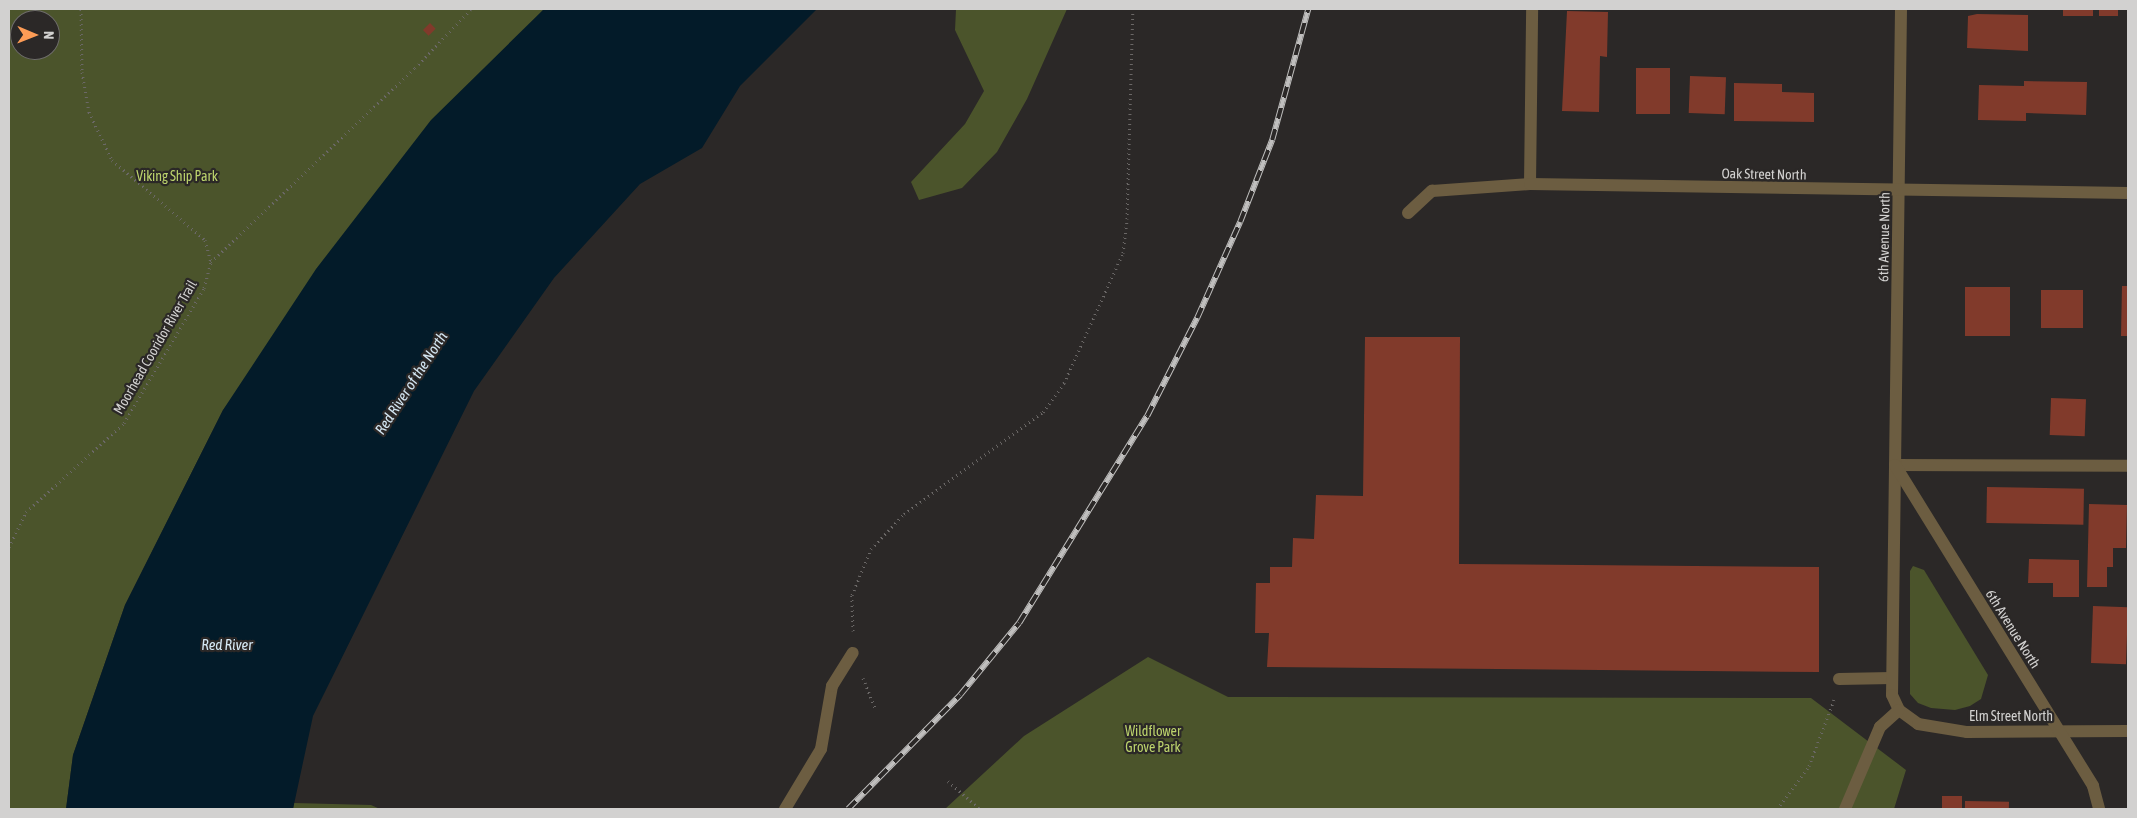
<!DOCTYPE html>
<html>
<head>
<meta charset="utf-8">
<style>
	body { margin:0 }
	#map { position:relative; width:2137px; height:818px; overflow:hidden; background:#2b2827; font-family:"Asap Condensed",sans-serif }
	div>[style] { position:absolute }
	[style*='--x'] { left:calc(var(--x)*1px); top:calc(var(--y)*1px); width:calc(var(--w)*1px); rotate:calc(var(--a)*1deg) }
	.green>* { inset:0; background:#4b542b }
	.water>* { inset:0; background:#031b29 }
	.building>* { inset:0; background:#813a2b; transform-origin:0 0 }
	.path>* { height:3px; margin-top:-1.5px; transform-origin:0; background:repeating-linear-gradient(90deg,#6b6867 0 1px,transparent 0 5px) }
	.lane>* { height:12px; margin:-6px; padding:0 6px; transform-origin:6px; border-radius:6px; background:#6c5d41 }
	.street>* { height:12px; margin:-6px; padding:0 6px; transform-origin:6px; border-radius:6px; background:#6c5d41 }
	.rail>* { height:5.5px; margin-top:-2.75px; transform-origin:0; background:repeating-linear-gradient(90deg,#2b2827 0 11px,#c0bfbe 0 22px); box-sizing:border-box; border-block:1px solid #c0bfbe }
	span { translate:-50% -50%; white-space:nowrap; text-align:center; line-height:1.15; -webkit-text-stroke:4.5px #2b2827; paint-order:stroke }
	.street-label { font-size:14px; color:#d2d1d0 }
	.park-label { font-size:14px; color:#bcd36c }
	.water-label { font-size:15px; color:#d4e7f3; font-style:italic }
	.frame { position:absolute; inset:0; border:10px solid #d2d1d0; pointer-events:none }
	.north { position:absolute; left:10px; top:10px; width:50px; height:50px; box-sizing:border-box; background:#2b2827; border:1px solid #6e6c6b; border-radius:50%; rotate:91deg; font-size:14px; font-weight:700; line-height:20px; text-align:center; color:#d2d1d0 }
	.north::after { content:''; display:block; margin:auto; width:18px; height:22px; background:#fd9c56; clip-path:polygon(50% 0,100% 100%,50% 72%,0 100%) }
</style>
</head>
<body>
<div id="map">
	<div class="green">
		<i style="clip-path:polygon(evenodd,9px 9px,544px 9px,223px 410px,125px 605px,73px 755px,66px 809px,9px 809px,9px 9px,20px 20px,50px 20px,50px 50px,20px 50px,20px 20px)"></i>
		<i style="clip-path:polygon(956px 9px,1067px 9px,1027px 99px,997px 152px,962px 188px,919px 200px,911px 182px,965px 124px,984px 91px,955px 30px)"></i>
		<i style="clip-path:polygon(1913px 566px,1924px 570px,1988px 675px,1981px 699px,1970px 706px,1955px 710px,1931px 708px,1918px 703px,1910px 694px,1910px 571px)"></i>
		<i style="clip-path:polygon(1148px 657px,1228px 697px,1811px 698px,1906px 770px,1894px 809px,945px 809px,1024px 736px)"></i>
		<i style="clip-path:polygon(294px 803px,371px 805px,380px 809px,293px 809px)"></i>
	</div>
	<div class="water">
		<i style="clip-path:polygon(544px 9px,817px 9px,740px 86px,702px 148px,640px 184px,554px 278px,474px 391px,313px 716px,293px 809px,66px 809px,73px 755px,125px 605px,223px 410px,316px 269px,431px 120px)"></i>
	</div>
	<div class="building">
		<i style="left:2063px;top:9px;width:30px;height:7px"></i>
		<i style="left:2099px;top:9px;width:19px;height:7px"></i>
		<i style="clip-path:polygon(1567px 11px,1608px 12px,1607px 57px,1600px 56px,1599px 112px,1562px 111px)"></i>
		<i style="clip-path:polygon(1977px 14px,2028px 15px,2028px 51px,1967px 48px,1968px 16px)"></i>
		<i style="left:430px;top:23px;width:8px;height:10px;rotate:45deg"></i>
		<i style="left:1636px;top:68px;width:34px;height:46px"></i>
		<i style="left:1690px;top:76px;width:36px;height:37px;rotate:2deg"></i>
		<i style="clip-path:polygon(2024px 81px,2087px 82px,2086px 115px,2026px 113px,2026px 121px,1978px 120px,1979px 85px,2024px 86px)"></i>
		<i style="clip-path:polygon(1734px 83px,1782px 84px,1782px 92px,1814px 93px,1814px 122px,1734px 121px)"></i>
		<i style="clip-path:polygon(2122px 286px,2128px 286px,2128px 336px,2121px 336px)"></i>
		<i style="left:1965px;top:287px;width:45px;height:49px"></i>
		<i style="left:2041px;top:290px;width:42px;height:38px"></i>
		<i style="clip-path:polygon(1365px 337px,1460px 337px,1459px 564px,1819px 567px,1819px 672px,1267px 667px,1269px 633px,1255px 633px,1256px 583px,1270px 583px,1270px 567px,1292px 567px,1293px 538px,1314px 539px,1316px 495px,1363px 496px)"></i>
		<i style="left:2051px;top:398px;width:35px;height:37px;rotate:2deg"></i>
		<i style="left:1987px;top:487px;width:97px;height:36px;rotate:1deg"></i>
		<i style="clip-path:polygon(2089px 504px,2127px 505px,2126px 548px,2113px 548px,2113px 567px,2107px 567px,2107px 587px,2087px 587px)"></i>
		<i style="clip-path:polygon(2029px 559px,2079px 560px,2079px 597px,2053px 597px,2053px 583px,2028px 583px)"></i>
		<i style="left:2093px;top:606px;width:35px;height:57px;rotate:2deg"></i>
		<i style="left:1942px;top:796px;width:20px;height:13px"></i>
		<i style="left:1965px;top:801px;width:44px;height:8px;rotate:1deg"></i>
	</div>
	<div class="path">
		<i style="--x:81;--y:9;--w:63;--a:89.1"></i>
		<i style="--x:82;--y:72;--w:41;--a:80.1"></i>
		<i style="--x:89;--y:112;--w:53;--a:64.4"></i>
		<i style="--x:112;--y:160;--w:123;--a:40.7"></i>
		<i style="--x:205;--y:240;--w:23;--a:75"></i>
		<i style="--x:211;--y:262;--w:282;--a:-43.6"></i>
		<i style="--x:415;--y:68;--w:81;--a:-46.5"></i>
		<i style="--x:9;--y:547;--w:39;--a:-64"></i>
		<i style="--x:26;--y:512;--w:132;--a:-42.2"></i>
		<i style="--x:124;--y:423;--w:157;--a:-59.3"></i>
		<i style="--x:204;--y:288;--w:27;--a:-75"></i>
		<i style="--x:853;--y:631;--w:36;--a:-92"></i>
		<i style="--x:852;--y:595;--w:50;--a:-67.6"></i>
		<i style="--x:871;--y:549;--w:48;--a:-46.7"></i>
		<i style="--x:904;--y:514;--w:172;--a:-36.3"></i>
		<i style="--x:1043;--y:412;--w:36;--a:-54"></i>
		<i style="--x:1064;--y:383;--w:143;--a:-65.6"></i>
		<i style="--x:1123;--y:253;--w:34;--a:-83"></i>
		<i style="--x:1127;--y:219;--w:210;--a:-88.4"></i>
		<i style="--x:863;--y:678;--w:32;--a:68"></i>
		<i style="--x:948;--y:781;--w:43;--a:41.2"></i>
		<i style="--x:1777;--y:809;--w:54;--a:-53.3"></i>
		<i style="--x:1809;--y:766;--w:71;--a:-69.3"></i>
	</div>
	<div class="lane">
		<i style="--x:1530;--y:184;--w:175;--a:-89.3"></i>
		<i style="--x:1895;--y:465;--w:233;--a:0.2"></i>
		<i style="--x:1839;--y:679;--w:53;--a:-1.1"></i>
		<i style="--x:785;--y:809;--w:70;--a:-59"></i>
		<i style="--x:821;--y:749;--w:64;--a:-80.1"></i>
		<i style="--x:832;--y:686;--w:39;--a:-58"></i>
	</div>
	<div class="street">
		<i style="--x:1901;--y:9;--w:686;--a:90.75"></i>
		<i style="--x:1892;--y:695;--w:17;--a:65"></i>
		<i style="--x:1899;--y:710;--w:24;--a:36"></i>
		<i style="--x:1918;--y:724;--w:50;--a:9.3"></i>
		<i style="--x:1967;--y:732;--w:161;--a:-0.4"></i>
		<i style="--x:1408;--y:213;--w:33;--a:-43"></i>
		<i style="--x:1432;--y:191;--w:98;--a:-4.1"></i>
		<i style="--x:1530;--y:184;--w:598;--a:0.86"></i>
		<i style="--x:1895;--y:465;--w:377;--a:58.3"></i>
		<i style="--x:2093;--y:786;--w:24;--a:75"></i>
		<i style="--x:1845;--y:809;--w:89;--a:-66.9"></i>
		<i style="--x:1880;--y:727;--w:25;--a:-42"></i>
	</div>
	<div class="rail">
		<i style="--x:848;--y:809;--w:160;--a:-45.5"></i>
		<i style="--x:960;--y:695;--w:93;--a:-50.7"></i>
		<i style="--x:1019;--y:623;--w:243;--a:-58.3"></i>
		<i style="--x:1147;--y:416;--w:110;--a:-63"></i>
		<i style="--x:1197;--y:318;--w:105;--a:-65.9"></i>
		<i style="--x:1240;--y:222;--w:88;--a:-68.7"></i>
		<i style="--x:1272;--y:140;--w:136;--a:-74.6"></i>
	</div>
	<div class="street-label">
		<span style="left:1764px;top:174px;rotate:1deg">Oak Street North</span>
		<span style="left:1884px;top:237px;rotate:-89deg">6th Avenue North</span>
		<span style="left:155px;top:347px;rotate:-60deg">Moorhead Cooridor River Trail</span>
		<span style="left:2013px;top:629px;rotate:58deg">6th Avenue North</span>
		<span style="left:2011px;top:716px">Elm Street North</span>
	</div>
	<div class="park-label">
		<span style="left:177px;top:176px">Viking Ship Park</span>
		<span style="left:1153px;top:739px">Wildflower<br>Grove Park</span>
	</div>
	<div class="water-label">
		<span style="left:411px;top:383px;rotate:-57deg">Red River of the North</span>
		<span style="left:227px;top:645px">Red River</span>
	</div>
	<div class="frame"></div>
	<div class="north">N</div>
</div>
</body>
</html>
